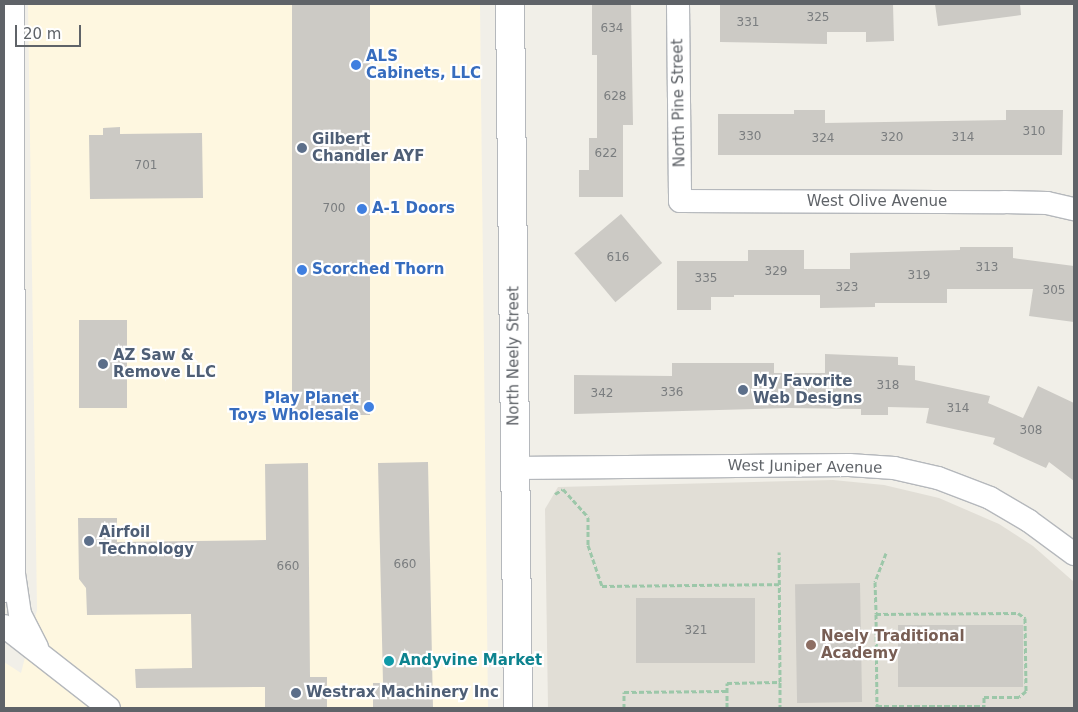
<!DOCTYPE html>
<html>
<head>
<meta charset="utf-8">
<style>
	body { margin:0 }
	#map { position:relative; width:1078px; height:712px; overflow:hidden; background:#f1efe8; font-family:"DejaVu Sans",sans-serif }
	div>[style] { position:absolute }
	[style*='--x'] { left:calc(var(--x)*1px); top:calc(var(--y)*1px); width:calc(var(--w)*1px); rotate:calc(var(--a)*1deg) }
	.commercial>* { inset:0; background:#fef7e0 }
	.education>* { inset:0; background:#e1ded6 }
	.building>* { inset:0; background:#cccac5; transform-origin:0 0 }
	.path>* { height:3px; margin-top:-1.5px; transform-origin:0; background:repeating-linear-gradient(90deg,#9cc7a9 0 5px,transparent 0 7.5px) }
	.roads { filter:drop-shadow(1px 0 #b5b8bc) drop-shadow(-1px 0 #b5b8bc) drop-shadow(0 1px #b5b8bc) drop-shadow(0 -1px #b5b8bc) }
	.minor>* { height:22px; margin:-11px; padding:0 11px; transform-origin:11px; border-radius:11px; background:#fff }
	.tertiary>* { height:28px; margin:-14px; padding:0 14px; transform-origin:14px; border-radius:14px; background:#fff }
	.dots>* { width:14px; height:14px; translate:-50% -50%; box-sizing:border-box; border:2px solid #fff; border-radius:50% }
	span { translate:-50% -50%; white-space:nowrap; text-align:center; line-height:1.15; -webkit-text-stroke:4.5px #fff; paint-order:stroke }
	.number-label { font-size:12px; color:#7a7d7f }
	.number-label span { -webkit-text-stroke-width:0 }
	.shop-label { font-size:15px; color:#366cbe; font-weight:700 }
	.left { translate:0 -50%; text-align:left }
	.right { translate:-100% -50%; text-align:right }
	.street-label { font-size:15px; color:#5f6368 }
	.service-label { font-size:15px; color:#4e5e75; font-weight:700 }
	.education-label { font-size:15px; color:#785e54; font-weight:700 }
	.culture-label { font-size:15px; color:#0d838f; font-weight:700 }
	.frame { position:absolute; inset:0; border:5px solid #5f6368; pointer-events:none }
	.scale { position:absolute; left:15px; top:25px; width:66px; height:22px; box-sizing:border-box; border:2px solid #5f6368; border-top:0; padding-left:6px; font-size:15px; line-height:18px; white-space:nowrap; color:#5f6368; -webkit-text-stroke:4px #fff; paint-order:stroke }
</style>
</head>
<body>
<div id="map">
	<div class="commercial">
		<i style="clip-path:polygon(28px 4px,480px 4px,488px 708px,4px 708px,4px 662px,21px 673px,37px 610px)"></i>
	</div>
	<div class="education">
		<i style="clip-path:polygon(833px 480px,884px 485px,939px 498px,999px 524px,1033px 546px,1074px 582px,1074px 708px,548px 708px,545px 509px,558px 487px)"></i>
	</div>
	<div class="building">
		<i style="left:292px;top:4px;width:78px;height:411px"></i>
		<i style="clip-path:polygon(592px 4px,631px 4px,633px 125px,623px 125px,623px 197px,579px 197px,579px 170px,589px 170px,589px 138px,597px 138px,597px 55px,592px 55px)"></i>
		<i style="clip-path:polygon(720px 4px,893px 4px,894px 41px,866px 42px,866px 32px,827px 32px,827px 44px,720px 42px)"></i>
		<i style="clip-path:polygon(935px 4px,1020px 4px,1021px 15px,938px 26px)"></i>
		<i style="clip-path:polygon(794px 110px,825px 110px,825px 123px,1006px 120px,1006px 110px,1063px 110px,1062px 155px,718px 155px,718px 114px,794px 114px)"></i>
		<i style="clip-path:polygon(120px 127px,120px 134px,202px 133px,203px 198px,90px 199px,89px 135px,103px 135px,103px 128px)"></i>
		<i style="left:621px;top:214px;width:64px;height:61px;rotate:50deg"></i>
		<i style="clip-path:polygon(960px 247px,1013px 247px,1013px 258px,1074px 266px,1074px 322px,1029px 316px,1033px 289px,947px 289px,947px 303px,875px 303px,875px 307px,820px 308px,820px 295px,734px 295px,734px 297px,711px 297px,711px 310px,677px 310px,677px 261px,748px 261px,748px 250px,804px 250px,804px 269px,850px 269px,850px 253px,960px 250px)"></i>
		<i style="left:79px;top:320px;width:48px;height:88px"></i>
		<i style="clip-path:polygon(825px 354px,898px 357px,898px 365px,915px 366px,915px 380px,990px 396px,988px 403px,1023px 418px,1038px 386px,1074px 403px,1074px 481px,1049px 462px,1046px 468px,993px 444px,995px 438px,926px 423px,929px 408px,888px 407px,888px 415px,861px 415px,861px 409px,788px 408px,574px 414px,574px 375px,672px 376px,672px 363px,774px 363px,774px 373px,825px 373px)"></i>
		<i style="clip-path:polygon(428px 462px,433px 708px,373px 708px,373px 683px,383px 683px,378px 463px)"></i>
		<i style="clip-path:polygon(308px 463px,310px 677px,327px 677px,327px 708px,265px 708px,265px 687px,136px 688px,135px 669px,192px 668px,191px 614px,87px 615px,86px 588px,79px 579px,78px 518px,117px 518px,117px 542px,266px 540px,265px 464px)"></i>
		<i style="left:860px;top:583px;width:119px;height:65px;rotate:89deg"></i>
		<i style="left:755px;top:598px;width:65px;height:119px;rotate:90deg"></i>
		<i style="left:898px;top:625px;width:125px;height:62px"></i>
	</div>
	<div class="path">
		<i style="--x:555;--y:494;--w:9;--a:-32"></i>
		<i style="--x:563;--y:489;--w:38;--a:48"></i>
		<i style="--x:588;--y:517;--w:28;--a:90"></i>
		<i style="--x:588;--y:545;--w:43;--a:71.1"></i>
		<i style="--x:602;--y:586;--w:177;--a:-0.6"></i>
		<i style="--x:886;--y:553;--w:31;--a:111"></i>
		<i style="--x:875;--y:582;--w:32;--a:88"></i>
		<i style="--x:876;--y:614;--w:142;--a:-0.4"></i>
		<i style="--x:1018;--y:613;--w:9;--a:36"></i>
		<i style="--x:1025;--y:618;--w:73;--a:89.2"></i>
		<i style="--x:1026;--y:691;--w:9;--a:139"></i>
		<i style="--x:1019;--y:697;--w:35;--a:180"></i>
		<i style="--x:984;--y:697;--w:11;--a:90"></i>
		<i style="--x:876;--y:614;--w:94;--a:89.4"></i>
		<i style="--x:780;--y:682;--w:26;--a:90"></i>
		<i style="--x:877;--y:706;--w:107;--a:0"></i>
		<i style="--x:624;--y:708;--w:16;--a:-90"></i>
		<i style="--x:624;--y:692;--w:103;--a:-0.6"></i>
		<i style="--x:727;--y:708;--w:25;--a:-90"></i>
		<i style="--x:727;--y:683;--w:53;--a:-1.1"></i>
		<i style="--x:780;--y:682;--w:130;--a:-90.4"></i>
	</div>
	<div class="roads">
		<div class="minor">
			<i style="--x:678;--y:4;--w:197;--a:89.4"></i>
			<i style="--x:680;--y:201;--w:324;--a:0.2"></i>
			<i style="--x:1004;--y:202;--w:43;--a:1.3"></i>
			<i style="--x:1047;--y:203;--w:28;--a:13"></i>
			<i style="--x:514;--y:468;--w:335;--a:-0.5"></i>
			<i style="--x:849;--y:465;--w:45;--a:3.8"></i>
			<i style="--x:894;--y:468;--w:45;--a:12.8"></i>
			<i style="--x:938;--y:478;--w:56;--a:21"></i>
			<i style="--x:990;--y:498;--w:45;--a:30.5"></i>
			<i style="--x:1029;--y:521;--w:56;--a:36.3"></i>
			<i style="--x:14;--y:574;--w:40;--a:81.5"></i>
			<i style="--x:20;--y:614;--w:38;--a:63"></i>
			<i style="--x:4;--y:591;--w:20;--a:-60"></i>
			<i style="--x:14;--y:574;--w:570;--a:-90.1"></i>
			<i style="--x:4;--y:626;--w:133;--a:38"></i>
		</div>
		<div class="tertiary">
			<i style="--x:510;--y:4;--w:704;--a:89.35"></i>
		</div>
	</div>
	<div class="dots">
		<i style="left:356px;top:65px;background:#3f7fe0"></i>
		<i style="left:302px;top:148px;background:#5c6f8a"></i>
		<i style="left:362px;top:209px;background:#3f7fe0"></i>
		<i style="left:302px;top:270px;background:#3f7fe0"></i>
		<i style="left:103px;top:364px;background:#5c6f8a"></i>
		<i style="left:743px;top:390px;background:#5c6f8a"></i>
		<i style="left:369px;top:407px;background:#3f7fe0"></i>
		<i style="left:89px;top:541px;background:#5c6f8a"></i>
		<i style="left:811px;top:645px;background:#8d6e63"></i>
		<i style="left:389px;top:661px;background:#0f9aa8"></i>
		<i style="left:296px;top:693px;background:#5c6f8a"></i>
	</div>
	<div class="number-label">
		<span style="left:818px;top:18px">325</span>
		<span style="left:748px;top:23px">331</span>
		<span style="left:612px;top:29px">634</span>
		<span style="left:615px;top:97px">628</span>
		<span style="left:1034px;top:132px">310</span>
		<span style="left:750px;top:137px">330</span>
		<span style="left:892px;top:138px">320</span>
		<span style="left:963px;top:138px">314</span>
		<span style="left:823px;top:139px">324</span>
		<span style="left:606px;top:154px">622</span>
		<span style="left:146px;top:166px">701</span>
		<span style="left:334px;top:209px">700</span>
		<span style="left:618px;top:258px">616</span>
		<span style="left:987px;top:268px">313</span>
		<span style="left:776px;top:272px">329</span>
		<span style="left:919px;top:276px">319</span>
		<span style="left:706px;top:279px">335</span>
		<span style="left:847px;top:288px">323</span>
		<span style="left:1054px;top:291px">305</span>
		<span style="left:888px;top:386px">318</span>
		<span style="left:672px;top:393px">336</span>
		<span style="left:602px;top:394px">342</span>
		<span style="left:958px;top:409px">314</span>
		<span style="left:1031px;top:431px">308</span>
		<span style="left:405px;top:565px">660</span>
		<span style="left:288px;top:567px">660</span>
		<span style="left:696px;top:631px">321</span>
	</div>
	<div class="shop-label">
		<span class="left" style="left:366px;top:65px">ALS<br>Cabinets, LLC</span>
		<span class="left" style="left:372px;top:209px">A-1 Doors</span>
		<span class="left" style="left:312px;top:270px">Scorched Thorn</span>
		<span class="right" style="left:359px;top:407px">Play Planet<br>Toys Wholesale</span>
	</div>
	<div class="street-label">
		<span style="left:679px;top:103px;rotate:-91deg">North Pine Street</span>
		<span style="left:877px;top:202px">West Olive Avenue</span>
		<span style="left:514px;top:356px;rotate:-90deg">North Neely Street</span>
		<span style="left:805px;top:467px;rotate:1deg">West Juniper Avenue</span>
	</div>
	<div class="service-label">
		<span class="left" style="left:312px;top:148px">Gilbert<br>Chandler AYF</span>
		<span class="left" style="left:113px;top:364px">AZ Saw &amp;<br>Remove LLC</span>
		<span class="left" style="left:753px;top:390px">My Favorite<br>Web Designs</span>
		<span class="left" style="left:99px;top:541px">Airfoil<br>Technology</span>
		<span class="left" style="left:306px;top:693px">Westrax Machinery Inc</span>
	</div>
	<div class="education-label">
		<span class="left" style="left:821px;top:645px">Neely Traditional<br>Academy</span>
	</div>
	<div class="culture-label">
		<span class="left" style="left:399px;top:661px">Andyvine Market</span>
	</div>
	<div class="frame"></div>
	<div class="scale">20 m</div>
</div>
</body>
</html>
